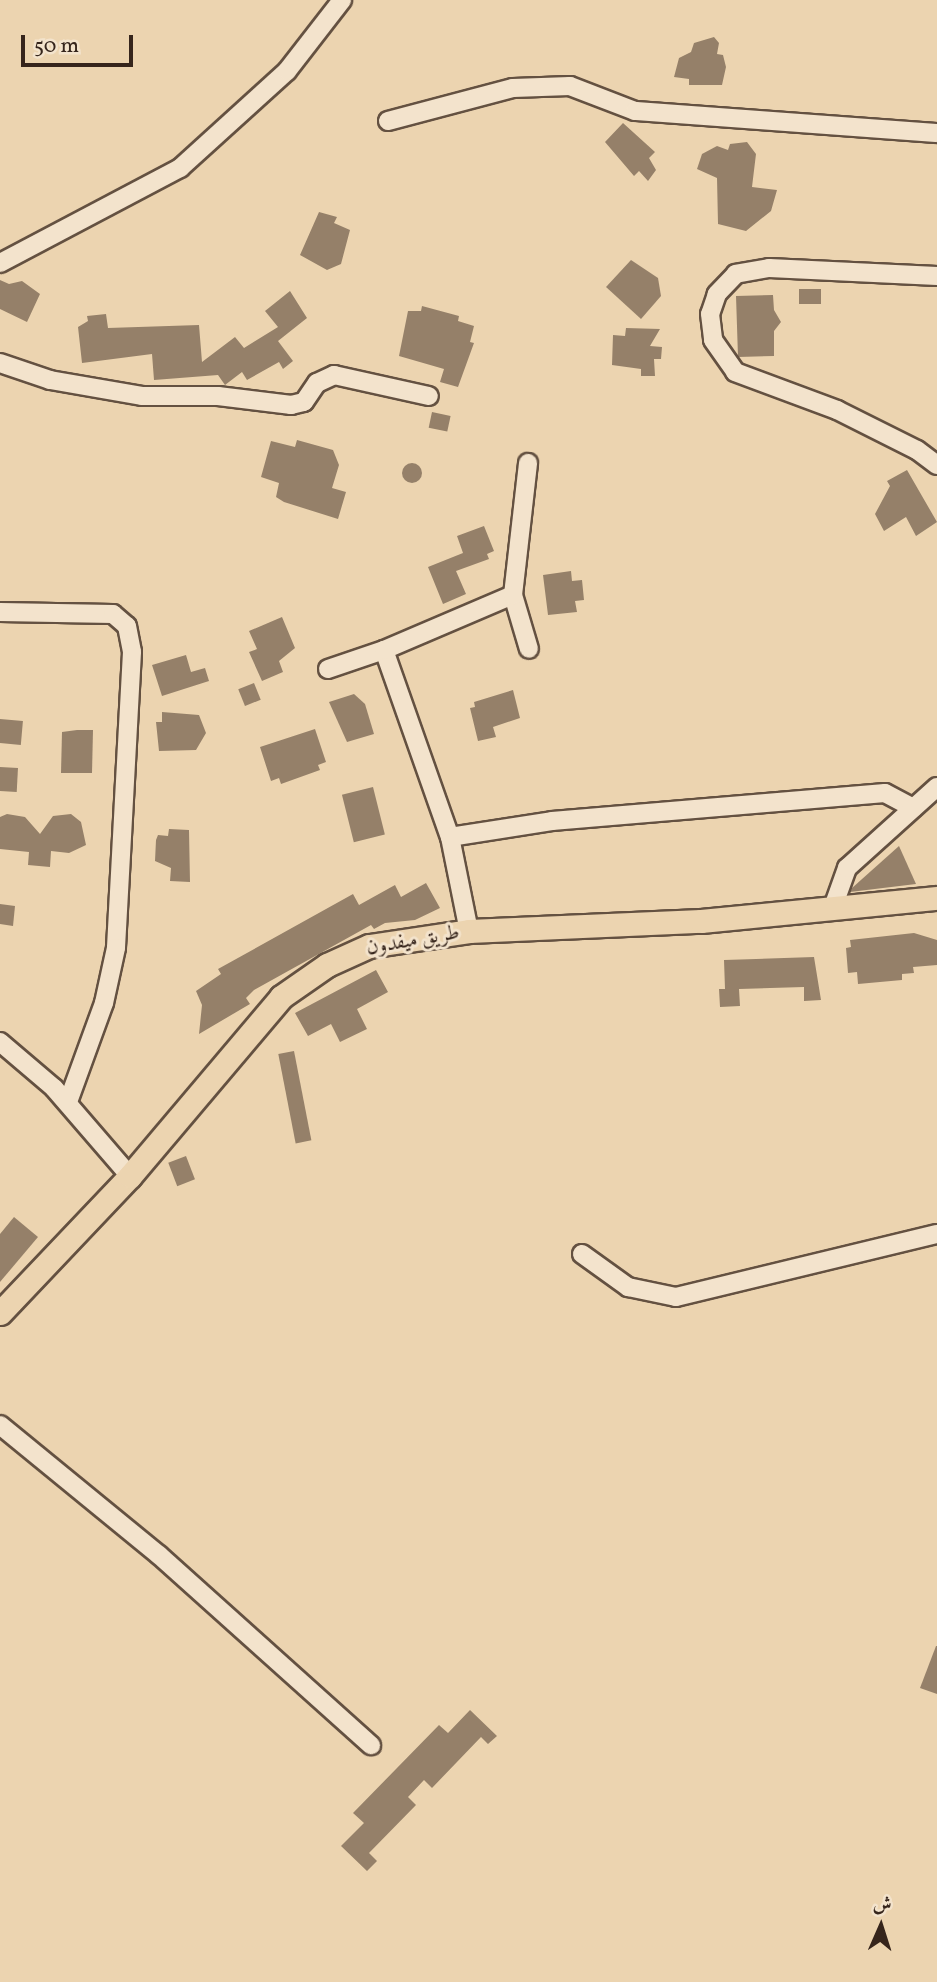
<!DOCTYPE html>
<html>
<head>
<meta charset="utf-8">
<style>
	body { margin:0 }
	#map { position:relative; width:937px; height:1982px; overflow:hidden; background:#ecd4b0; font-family:Vollkorn,Amiri,serif }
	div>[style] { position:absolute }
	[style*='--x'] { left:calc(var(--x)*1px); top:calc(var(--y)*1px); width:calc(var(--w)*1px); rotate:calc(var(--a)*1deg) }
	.building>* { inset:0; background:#958069; transform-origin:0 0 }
	.round { border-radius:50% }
	.roads { filter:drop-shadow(2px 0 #645141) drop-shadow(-2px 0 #645141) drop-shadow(0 2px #645141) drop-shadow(0 -2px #645141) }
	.minor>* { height:18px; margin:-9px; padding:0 9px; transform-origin:9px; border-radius:9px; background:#f3e3cc }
	.major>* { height:23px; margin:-11.5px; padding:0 11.5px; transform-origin:11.5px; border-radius:11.5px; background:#ecd4b0 }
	span { translate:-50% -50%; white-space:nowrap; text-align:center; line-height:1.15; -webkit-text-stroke:6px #f3e3cc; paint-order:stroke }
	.street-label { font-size:21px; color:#36251c }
	.north { position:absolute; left:846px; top:1891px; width:70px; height:70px; -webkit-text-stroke:5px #f3e3cc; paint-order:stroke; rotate:3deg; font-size:19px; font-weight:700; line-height:28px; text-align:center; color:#36251c }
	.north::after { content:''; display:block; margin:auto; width:24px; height:32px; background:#36251c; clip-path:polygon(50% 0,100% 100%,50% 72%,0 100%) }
	.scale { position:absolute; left:21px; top:35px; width:112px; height:32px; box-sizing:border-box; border:4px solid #36251c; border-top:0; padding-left:9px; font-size:21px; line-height:24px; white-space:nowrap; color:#36251c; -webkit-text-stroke:5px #f3e3cc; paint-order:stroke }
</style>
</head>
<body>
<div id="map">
	<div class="building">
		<i style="clip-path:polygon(714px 37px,719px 43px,717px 54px,723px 55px,726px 67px,722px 85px,689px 85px,689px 79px,674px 77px,679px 58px,691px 52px,694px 43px)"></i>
		<i style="clip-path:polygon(623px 123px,655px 152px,649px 158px,656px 170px,648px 181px,639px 171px,634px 176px,605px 142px)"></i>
		<i style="clip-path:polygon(747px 142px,756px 154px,752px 187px,777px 190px,771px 211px,746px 231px,718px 224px,717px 178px,697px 169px,702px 154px,717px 146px,728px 150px,730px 144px)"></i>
		<i style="clip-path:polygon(319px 212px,337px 217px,334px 223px,350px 230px,341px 264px,327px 270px,300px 255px)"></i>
		<i style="clip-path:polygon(631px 260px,658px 278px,661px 296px,641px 319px,606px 287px)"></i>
		<i style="clip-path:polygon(0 280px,9px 284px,22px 281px,40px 294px,27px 322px,0 309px)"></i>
		<i style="left:799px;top:289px;width:22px;height:15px"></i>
		<i style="clip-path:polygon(290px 291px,307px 318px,278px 341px,293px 361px,283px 369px,279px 362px,247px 380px,242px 372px,225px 385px,218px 375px,154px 380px,152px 354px,82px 363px,78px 327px,88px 321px,87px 316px,106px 314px,108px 328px,199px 325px,202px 362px,235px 337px,244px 348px,278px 327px,265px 311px)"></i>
		<i style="clip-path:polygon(773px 295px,774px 310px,781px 322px,774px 331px,774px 356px,738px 357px,736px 296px)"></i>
		<i style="clip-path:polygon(422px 306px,459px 316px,458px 321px,474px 326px,470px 342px,474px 343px,458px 387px,440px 382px,444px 369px,399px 356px,408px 311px,421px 311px)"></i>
		<i style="clip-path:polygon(626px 328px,660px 329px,650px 346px,662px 347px,661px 359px,654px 359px,655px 376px,641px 376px,641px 369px,612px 365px,613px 335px,625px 336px)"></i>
		<i style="left:432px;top:412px;width:19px;height:16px;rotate:12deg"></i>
		<i style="clip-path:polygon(297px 440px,333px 450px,339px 465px,332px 488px,346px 492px,338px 519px,284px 502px,276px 497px,279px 483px,261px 477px,271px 441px,295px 447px)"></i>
		<i class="round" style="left:402px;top:463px;width:20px;height:20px"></i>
		<i style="clip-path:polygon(907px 470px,937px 522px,916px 536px,906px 517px,884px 531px,875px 514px,890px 486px,887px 481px)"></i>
		<i style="clip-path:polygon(484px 526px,494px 551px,487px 554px,489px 559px,456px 571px,466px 594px,443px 604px,428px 567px,463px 553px,457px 536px)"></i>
		<i style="clip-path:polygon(571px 571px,572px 581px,582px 580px,584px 600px,575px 601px,577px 612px,548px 615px,543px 575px)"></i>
		<i style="clip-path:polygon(282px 617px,295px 648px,279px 661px,283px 672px,262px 681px,249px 652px,257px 649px,249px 631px)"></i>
		<i style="clip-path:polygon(186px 655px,191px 672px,205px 668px,209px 681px,162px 696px,152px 665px)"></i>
		<i style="left:254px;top:683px;width:18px;height:17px;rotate:68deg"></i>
		<i style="clip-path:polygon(513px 690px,520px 718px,493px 727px,496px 737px,478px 741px,470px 708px,475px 707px,474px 702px)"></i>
		<i style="clip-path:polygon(354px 694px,365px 704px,374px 734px,347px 742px,329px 702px)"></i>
		<i style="clip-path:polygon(162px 712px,199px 715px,206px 733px,196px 750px,159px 751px,156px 722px,162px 722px)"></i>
		<i style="left:0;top:719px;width:23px;height:24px;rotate:5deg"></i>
		<i style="clip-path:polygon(315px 729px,326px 762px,318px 765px,320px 770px,281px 784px,279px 778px,271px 781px,260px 747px)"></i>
		<i style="clip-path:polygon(77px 730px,93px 730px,92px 773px,61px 773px,62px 732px)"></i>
		<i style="left:0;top:767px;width:18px;height:24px;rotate:3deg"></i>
		<i style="left:373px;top:787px;width:49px;height:32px;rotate:76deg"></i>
		<i style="clip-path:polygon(7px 814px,25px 817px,40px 834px,53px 816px,71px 814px,81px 822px,86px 845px,69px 853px,51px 851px,50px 867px,28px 865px,29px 852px,0 849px,0 817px)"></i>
		<i style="clip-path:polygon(169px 829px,189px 830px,190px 882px,170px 881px,171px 868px,155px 861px,156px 840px,158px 835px,168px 836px)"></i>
		<i style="clip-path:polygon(899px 846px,916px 884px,850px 892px,852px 888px)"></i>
		<i style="clip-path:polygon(426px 883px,440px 908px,415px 920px,385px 923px,374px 929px,371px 925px,254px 990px,246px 998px,250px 1004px,199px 1034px,202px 1005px,196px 991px,221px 974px,218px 969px,353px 894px,359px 905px,395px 885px,401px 897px)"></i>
		<i style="clip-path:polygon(0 904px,15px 906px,13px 926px,0 924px)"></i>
		<i style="clip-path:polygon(914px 933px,937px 940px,937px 965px,913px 967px,914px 973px,902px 974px,902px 980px,858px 984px,857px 972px,848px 973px,846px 948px,851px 947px,850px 940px)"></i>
		<i style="clip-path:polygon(814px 957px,821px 1000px,804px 1001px,804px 987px,739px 989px,740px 1006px,720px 1007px,719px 989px,725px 989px,724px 960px)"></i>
		<i style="clip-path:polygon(376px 970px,388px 992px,357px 1009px,367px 1029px,340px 1042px,331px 1024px,308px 1036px,295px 1013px)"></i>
		<i style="left:294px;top:1051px;width:91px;height:16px;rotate:79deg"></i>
		<i style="left:186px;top:1156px;width:25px;height:19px;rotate:69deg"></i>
		<i style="clip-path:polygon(14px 1217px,38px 1237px,0 1282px,0 1234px)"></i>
		<i style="clip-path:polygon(936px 1646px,937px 1646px,937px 1694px,920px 1688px)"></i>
		<i style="clip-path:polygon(470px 1710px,497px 1736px,488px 1744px,481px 1737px,432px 1788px,424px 1780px,408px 1797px,416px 1805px,369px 1853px,377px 1861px,367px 1871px,341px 1846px,364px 1823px,353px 1813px,439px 1725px,448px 1733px)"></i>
	</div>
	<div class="roads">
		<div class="minor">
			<i style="--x:388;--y:121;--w:129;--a:-14.8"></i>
			<i style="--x:513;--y:88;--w:57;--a:-2"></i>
			<i style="--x:570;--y:86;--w:70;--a:21"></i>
			<i style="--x:635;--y:111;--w:303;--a:4.2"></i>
			<i style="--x:0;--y:263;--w:204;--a:-27.8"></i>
			<i style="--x:180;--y:168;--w:144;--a:-42.2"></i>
			<i style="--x:287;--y:71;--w:90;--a:-52.2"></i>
			<i style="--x:937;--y:276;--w:168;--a:-177.3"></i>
			<i style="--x:769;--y:268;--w:34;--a:170"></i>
			<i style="--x:736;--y:274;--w:28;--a:134"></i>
			<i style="--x:717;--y:294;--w:21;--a:109"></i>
			<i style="--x:710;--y:314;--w:26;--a:83"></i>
			<i style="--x:713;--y:340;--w:39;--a:55"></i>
			<i style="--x:735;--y:372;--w:109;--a:20.4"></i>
			<i style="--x:837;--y:410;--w:89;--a:26.6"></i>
			<i style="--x:917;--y:450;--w:25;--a:37"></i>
			<i style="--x:0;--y:363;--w:53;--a:18.8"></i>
			<i style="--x:50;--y:380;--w:93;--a:9.9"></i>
			<i style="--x:142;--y:396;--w:76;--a:0"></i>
			<i style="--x:218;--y:396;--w:74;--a:7"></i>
			<i style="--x:291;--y:405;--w:13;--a:-13"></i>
			<i style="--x:304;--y:402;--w:23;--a:-56"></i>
			<i style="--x:317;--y:383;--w:19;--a:-25"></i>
			<i style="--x:334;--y:375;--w:97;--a:12.5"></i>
			<i style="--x:513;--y:595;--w:56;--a:73.5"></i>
			<i style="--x:0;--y:612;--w:113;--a:1"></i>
			<i style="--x:113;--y:614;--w:18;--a:41"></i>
			<i style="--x:127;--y:626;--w:26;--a:79"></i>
			<i style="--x:132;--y:652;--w:296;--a:93.1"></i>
			<i style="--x:116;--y:948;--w:56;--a:102.3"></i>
			<i style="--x:104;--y:1003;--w:105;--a:110"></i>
			<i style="--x:384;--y:650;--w:198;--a:70.6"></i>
			<i style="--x:450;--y:837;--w:96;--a:78.6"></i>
			<i style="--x:328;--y:669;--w:59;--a:-18.7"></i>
			<i style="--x:384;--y:650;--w:140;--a:-23.1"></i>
			<i style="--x:513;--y:595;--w:133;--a:-83.5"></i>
			<i style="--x:450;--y:837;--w:103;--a:-8.9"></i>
			<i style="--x:552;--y:821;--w:334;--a:-4.8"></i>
			<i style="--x:885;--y:793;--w:32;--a:28"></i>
			<i style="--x:832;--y:910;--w:45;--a:-70.3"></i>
			<i style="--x:847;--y:868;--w:121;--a:-42"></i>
			<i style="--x:0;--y:1042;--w:71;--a:40.4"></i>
			<i style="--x:54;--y:1088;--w:116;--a:49.2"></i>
			<i style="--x:582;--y:1254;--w:57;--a:35.7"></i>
			<i style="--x:628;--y:1287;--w:49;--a:11.8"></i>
			<i style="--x:676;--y:1297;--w:268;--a:-13.6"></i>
			<i style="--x:0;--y:1425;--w:205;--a:39.3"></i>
			<i style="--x:159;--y:1555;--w:285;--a:41.9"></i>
		</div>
		<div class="major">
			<i style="--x:0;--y:1313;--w:189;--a:-46.5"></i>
			<i style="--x:130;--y:1176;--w:234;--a:-49.8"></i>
			<i style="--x:281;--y:997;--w:56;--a:-34.8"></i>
			<i style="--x:327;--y:965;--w:46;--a:-24.3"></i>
			<i style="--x:369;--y:946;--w:101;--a:-8.5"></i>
			<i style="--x:469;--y:931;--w:232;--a:-2.5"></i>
			<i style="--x:701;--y:921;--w:237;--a:-5.6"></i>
		</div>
	</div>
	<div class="street-label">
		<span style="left:413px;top:941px;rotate:-10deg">طريق ميفدون</span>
	</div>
	<div class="north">ش</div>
	<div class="scale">50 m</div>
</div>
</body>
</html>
